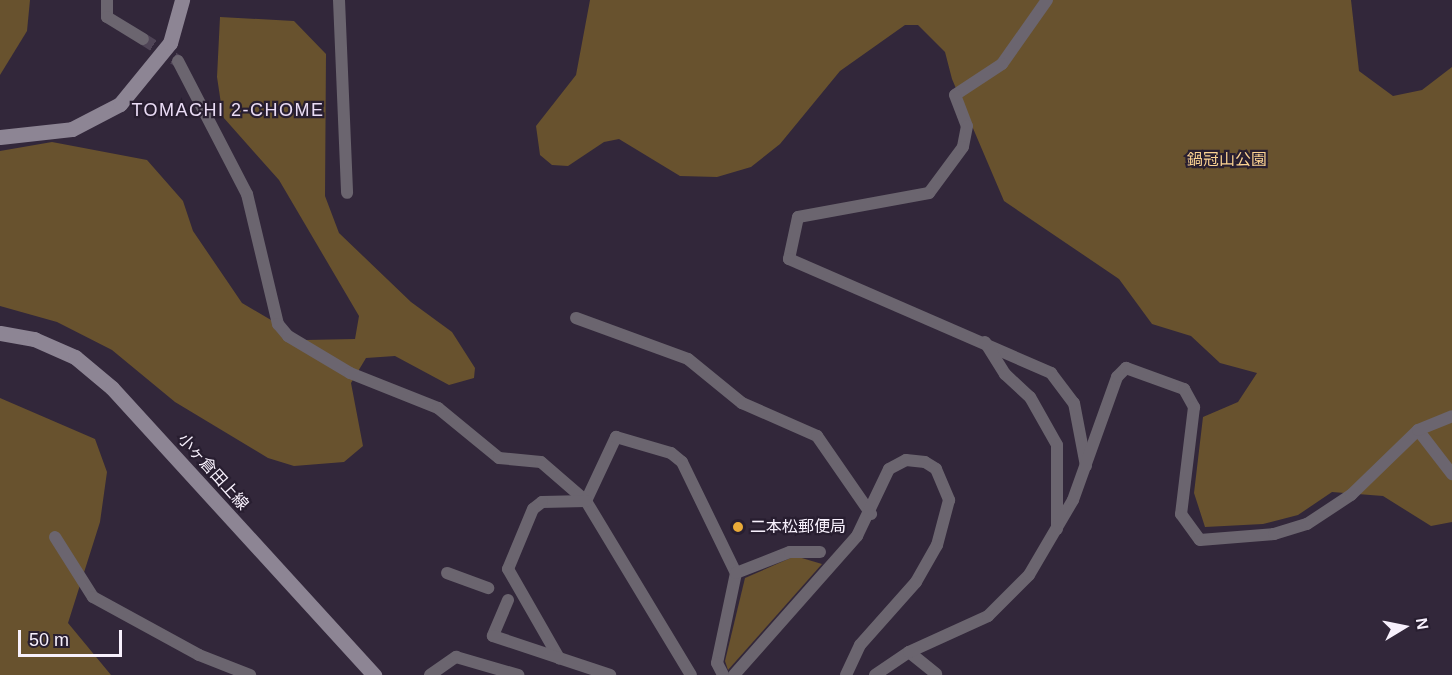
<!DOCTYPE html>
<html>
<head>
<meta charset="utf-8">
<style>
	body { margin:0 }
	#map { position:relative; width:1452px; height:675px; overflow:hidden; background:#32273a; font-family:Arial,"Noto Sans JP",sans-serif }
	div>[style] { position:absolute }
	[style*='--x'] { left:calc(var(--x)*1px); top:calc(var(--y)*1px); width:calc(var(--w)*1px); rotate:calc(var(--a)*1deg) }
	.green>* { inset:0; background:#68522e }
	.street-tunnel>* { height:12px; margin-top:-6px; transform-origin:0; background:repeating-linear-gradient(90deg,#504557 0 12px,transparent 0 18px) }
	.street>* { height:12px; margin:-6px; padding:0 6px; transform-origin:6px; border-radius:6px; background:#6b656f }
	.secondary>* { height:15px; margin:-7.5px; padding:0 7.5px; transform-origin:7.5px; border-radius:7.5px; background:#8d8594 }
	.dots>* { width:16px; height:16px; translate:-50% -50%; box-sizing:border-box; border:3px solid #281e30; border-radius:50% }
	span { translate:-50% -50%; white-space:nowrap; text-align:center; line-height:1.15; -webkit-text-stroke:4.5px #281e30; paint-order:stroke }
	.park-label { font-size:16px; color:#fbd292 }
	.street-label { font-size:16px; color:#f8f1fd }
	.poi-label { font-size:16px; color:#f8f1fd }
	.left { translate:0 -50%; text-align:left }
	.neighbourhood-label { font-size:18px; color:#eadcf5; letter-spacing:1.5px }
	.north { position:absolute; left:1374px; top:597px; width:60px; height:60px; -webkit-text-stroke:4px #281e30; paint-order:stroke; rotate:80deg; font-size:16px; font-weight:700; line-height:24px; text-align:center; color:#f8f1fd }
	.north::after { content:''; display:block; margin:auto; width:21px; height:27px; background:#f8f1fd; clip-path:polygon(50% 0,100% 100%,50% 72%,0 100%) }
	.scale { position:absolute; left:18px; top:630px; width:104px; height:27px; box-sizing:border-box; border:3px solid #f8f1fd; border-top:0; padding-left:8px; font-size:18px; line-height:21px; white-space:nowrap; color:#f8f1fd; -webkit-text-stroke:4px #281e30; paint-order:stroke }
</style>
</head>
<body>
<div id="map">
	<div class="green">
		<i style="clip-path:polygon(0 0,30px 0,27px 31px,0 75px)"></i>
		<i style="clip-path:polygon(590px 0,1351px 0,1359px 71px,1393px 96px,1422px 90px,1452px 67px,1452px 522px,1431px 526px,1383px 496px,1332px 492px,1298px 515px,1263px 524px,1205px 527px,1194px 493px,1203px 417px,1238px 402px,1257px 373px,1220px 363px,1191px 336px,1152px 324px,1119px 279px,1004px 201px,952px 79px,945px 52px,918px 25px,905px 25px,840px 71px,780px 144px,751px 167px,717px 177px,680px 176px,619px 139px,604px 142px,568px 166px,552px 165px,540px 155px,536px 126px,576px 75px)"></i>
		<i style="clip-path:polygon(220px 17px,294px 21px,326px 54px,325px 196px,339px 233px,411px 302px,452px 332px,475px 368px,474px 378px,449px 385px,395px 356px,366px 358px,351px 383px,363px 446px,344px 462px,294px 466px,268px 458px,175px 402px,112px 350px,57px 322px,0 306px,0 151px,52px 142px,147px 160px,183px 201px,193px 231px,242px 303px,305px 340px,355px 339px,359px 316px,279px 180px,223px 117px,217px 77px)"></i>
		<i style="clip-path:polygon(0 398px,95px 439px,107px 472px,100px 522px,68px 623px,111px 675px,0 675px)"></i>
		<i style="clip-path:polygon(795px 556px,822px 564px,728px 670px,725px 661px,745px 578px)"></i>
	</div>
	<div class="street-tunnel">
		<i style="--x:143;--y:39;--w:41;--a:32.2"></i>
	</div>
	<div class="street">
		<i style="--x:107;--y:0;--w:17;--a:90"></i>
		<i style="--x:107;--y:17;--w:42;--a:31.4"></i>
		<i style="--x:339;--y:0;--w:193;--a:87.6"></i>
		<i style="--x:1047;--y:0;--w:78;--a:125.1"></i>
		<i style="--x:1002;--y:64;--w:56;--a:146.6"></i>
		<i style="--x:955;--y:95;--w:33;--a:69"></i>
		<i style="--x:967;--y:126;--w:21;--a:101"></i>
		<i style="--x:963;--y:147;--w:57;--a:126.5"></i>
		<i style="--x:929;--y:193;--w:133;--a:169.6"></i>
		<i style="--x:798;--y:217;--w:43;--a:102.1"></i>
		<i style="--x:789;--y:259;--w:286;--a:23.5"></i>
		<i style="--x:1051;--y:373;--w:38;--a:53"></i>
		<i style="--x:1074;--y:403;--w:64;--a:79.2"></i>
		<i style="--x:178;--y:61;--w:150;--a:62.6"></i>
		<i style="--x:247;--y:194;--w:134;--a:76.6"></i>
		<i style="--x:278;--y:324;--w:16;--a:50"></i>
		<i style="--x:288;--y:336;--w:72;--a:30.8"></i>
		<i style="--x:350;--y:373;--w:95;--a:21.7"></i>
		<i style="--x:438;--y:408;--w:79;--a:39.3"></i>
		<i style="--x:499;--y:458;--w:42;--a:5.4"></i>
		<i style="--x:541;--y:462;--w:60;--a:40.9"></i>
		<i style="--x:586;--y:501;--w:203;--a:58.9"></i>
		<i style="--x:576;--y:318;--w:119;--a:20.1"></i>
		<i style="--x:688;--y:359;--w:70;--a:39.2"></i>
		<i style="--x:742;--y:403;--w:82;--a:23.7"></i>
		<i style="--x:817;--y:436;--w:95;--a:55.3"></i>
		<i style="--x:985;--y:342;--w:38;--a:58"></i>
		<i style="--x:1005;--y:374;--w:34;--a:43"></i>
		<i style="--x:1030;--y:397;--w:55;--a:60.6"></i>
		<i style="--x:1057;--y:445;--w:84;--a:90"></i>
		<i style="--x:1418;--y:430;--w:56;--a:52.3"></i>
		<i style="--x:586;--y:501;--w:71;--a:-64.9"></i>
		<i style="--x:616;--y:437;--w:57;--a:16.2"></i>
		<i style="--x:671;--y:453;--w:14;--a:39"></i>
		<i style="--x:682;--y:462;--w:123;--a:64.1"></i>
		<i style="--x:736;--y:573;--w:92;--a:101.9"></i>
		<i style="--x:717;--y:663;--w:13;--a:63"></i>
		<i style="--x:586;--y:501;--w:44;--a:178.7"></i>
		<i style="--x:542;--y:502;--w:11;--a:142"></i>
		<i style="--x:533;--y:509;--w:65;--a:112.6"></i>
		<i style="--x:508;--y:569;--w:103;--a:60.2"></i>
		<i style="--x:559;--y:658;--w:54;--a:18.4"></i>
		<i style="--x:55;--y:537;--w:71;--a:57.7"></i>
		<i style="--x:93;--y:597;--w:121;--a:28.7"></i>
		<i style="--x:199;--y:655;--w:55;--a:21.4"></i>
		<i style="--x:447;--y:573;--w:44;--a:20.1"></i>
		<i style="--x:736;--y:573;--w:58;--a:-21.3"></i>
		<i style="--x:790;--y:552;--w:30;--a:0"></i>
		<i style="--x:508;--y:600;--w:39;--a:113"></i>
		<i style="--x:493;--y:636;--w:70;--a:18.4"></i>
		<i style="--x:909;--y:652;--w:35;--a:39"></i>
		<i style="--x:430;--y:675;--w:32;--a:-35"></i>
		<i style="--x:456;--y:657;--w:65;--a:16.2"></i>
		<i style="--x:734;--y:675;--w:186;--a:-48.5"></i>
		<i style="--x:857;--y:536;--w:74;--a:-64.5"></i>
		<i style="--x:889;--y:469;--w:19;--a:-28"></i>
		<i style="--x:906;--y:460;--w:19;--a:6"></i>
		<i style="--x:925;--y:462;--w:13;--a:32"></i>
		<i style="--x:936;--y:469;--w:34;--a:67"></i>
		<i style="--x:949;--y:500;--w:47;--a:104.9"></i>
		<i style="--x:937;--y:545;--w:43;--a:119.6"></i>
		<i style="--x:916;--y:582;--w:84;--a:131.6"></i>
		<i style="--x:860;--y:645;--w:33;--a:115"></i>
		<i style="--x:875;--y:675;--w:41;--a:-34.1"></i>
		<i style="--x:909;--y:652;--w:87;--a:-24.5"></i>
		<i style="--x:988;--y:616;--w:58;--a:-45"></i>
		<i style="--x:1029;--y:575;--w:87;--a:-59.6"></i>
		<i style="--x:1073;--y:500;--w:131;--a:-70.3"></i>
		<i style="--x:1117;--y:377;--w:13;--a:-45"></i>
		<i style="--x:1126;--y:368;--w:62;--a:19.9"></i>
		<i style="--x:1184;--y:389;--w:21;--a:61"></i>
		<i style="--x:1194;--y:407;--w:108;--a:96.9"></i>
		<i style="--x:1181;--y:514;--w:32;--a:54"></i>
		<i style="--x:1200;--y:540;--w:74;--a:-4.6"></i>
		<i style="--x:1274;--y:534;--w:34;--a:-17"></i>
		<i style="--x:1307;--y:524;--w:53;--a:-33.4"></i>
		<i style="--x:1351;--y:495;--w:93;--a:-44.1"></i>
		<i style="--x:1418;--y:430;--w:37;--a:-22"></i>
	</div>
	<div class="secondary">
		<i style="--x:0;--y:137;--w:72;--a:-6.3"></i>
		<i style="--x:72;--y:129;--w:54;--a:-27.5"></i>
		<i style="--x:120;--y:104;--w:79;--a:-50.7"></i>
		<i style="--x:170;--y:43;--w:45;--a:-74.4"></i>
		<i style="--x:0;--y:333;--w:35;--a:10"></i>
		<i style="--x:34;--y:339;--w:45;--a:23.7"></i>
		<i style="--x:75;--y:357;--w:48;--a:40"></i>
		<i style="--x:112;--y:388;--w:389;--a:47.6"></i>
	</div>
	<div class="dots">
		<i style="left:738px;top:527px;background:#e9aa38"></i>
	</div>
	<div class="park-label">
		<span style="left:1227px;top:160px">鍋冠山公園</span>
	</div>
	<div class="street-label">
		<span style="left:213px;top:472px;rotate:48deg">小ヶ倉田上線</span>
	</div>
	<div class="poi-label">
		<span class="left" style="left:750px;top:527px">二本松郵便局</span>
	</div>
	<div class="neighbourhood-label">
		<span style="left:228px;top:110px">TOMACHI 2-CHOME</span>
	</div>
	<div class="north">N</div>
	<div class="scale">50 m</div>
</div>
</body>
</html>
